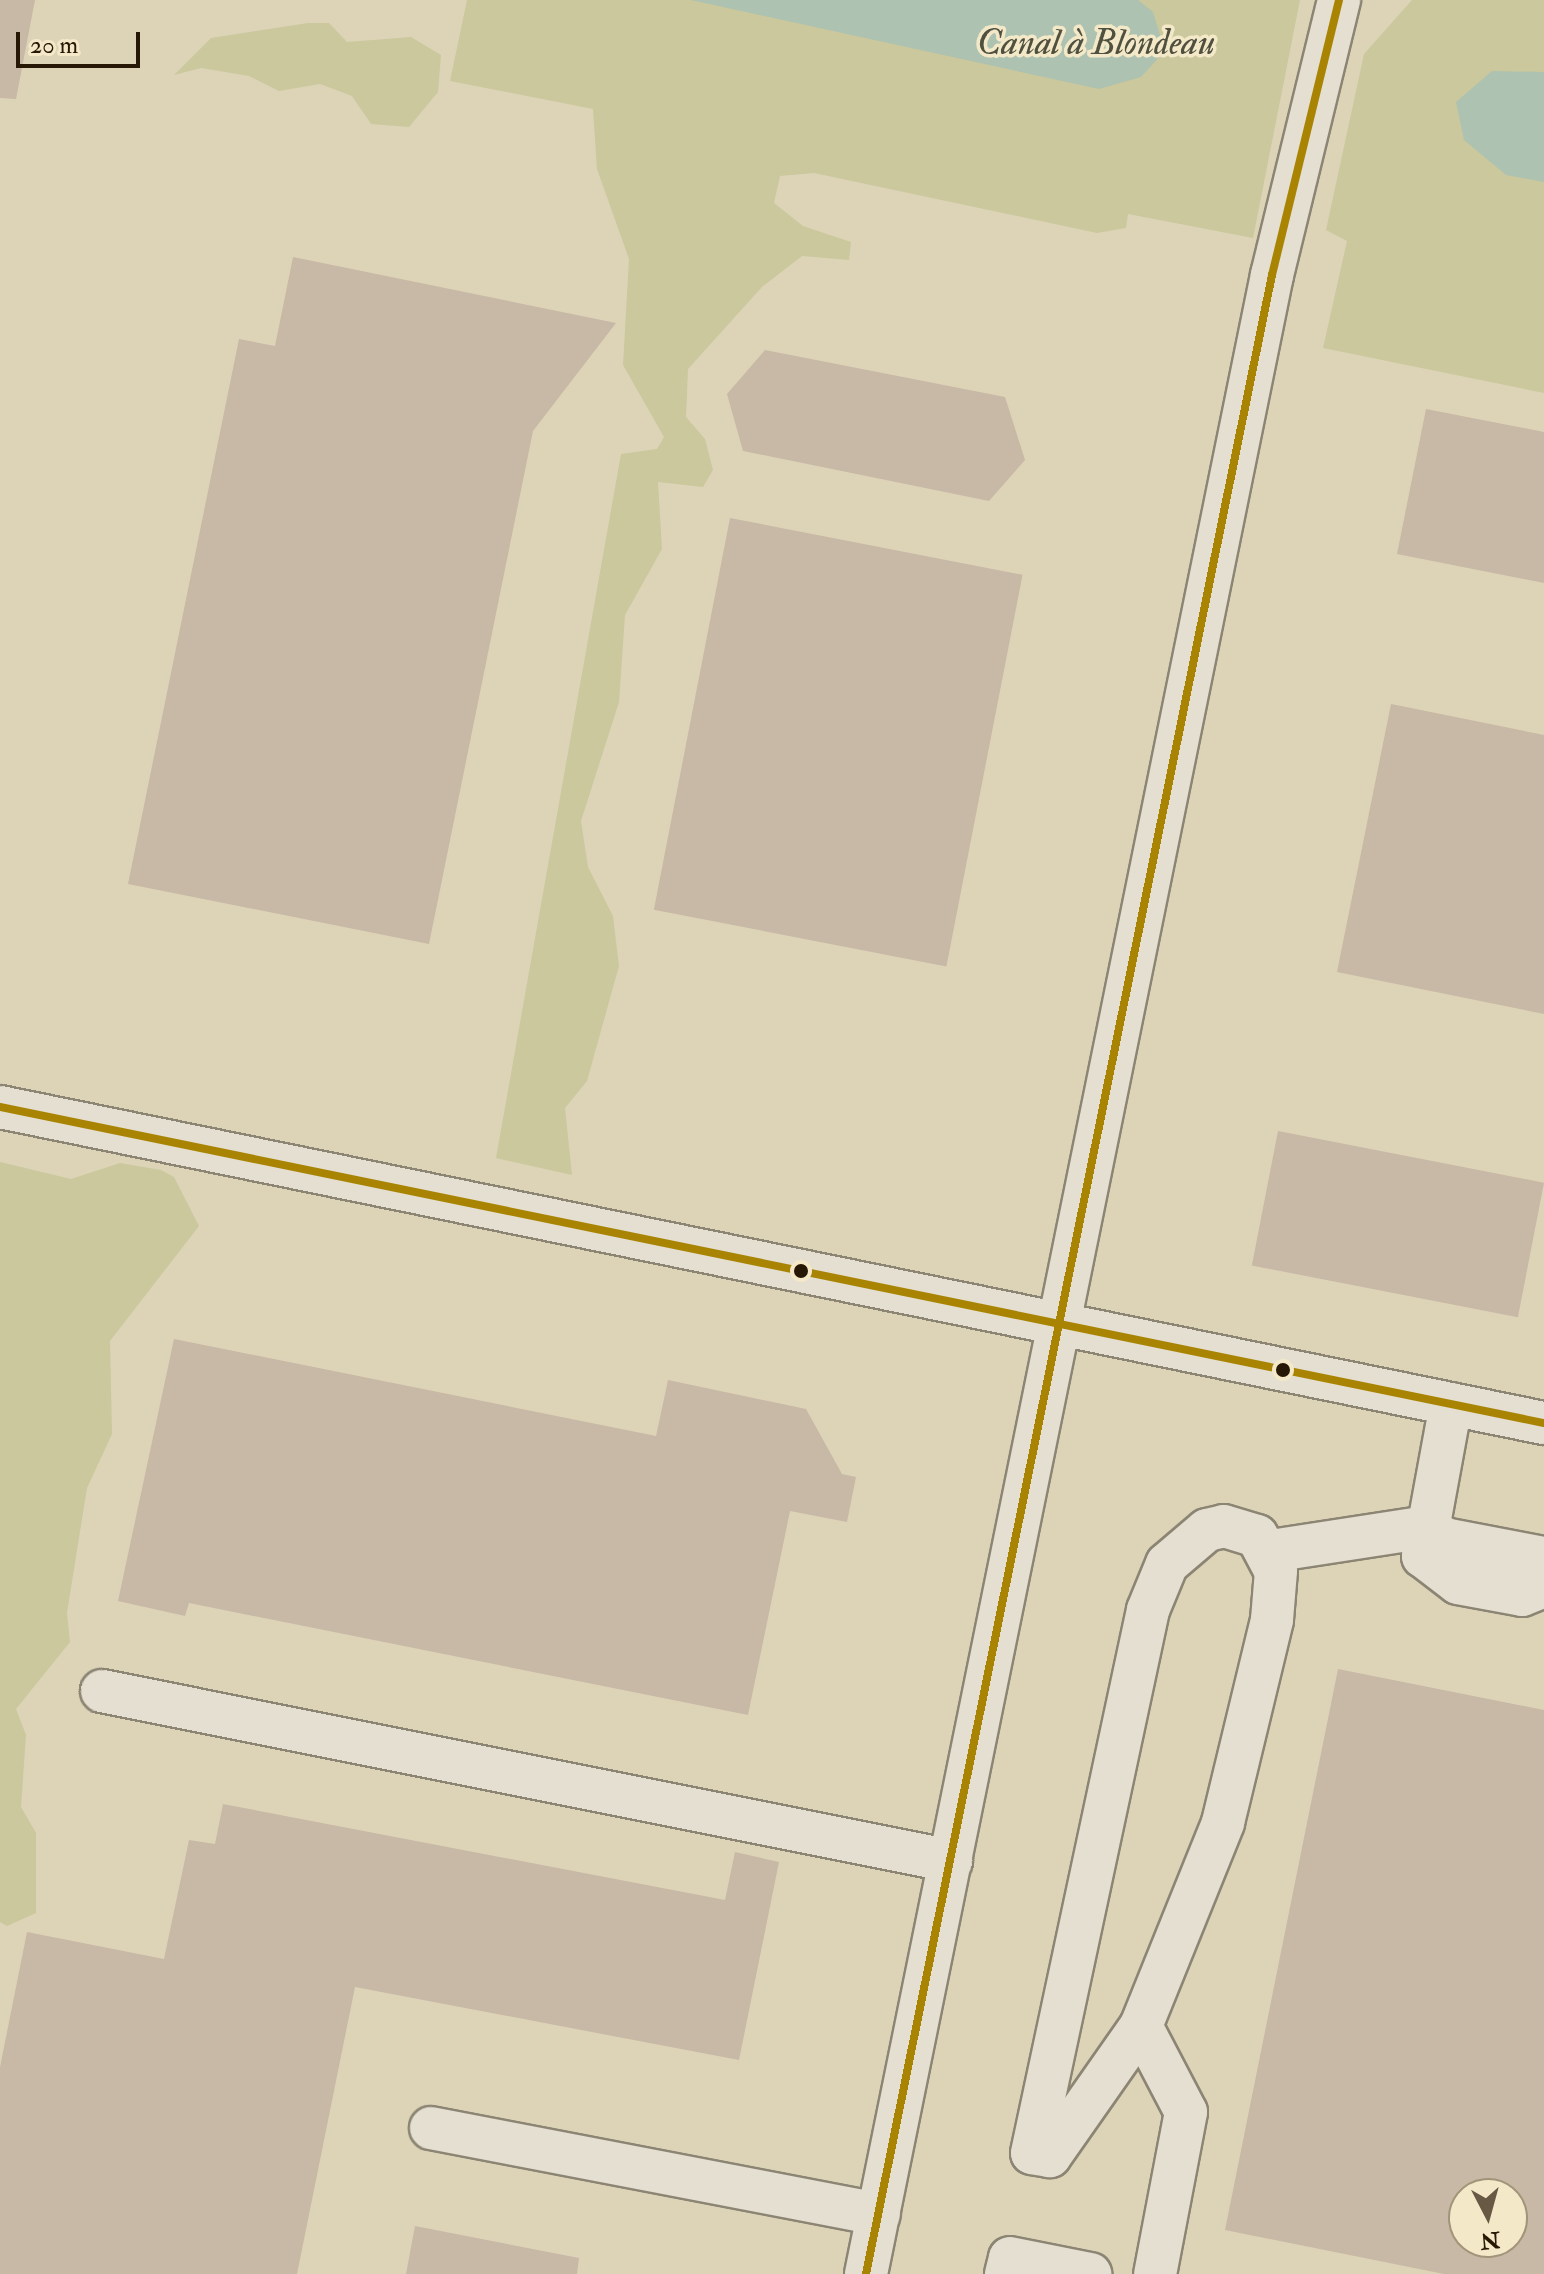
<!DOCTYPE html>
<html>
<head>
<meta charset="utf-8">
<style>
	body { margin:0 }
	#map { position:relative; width:1544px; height:2274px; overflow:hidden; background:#ddd4b8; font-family:"IM FELL Double Pica",serif }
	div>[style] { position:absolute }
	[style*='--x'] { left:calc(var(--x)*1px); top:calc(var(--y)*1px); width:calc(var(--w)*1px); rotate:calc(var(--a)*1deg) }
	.green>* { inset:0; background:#cac89c }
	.water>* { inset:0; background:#adc2b0 }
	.building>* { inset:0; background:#c8b8a6; transform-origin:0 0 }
	.roads { filter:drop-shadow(2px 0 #8c8574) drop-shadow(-2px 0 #8c8574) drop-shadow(0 2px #8c8574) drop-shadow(0 -2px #8c8574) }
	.minor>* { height:42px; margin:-21px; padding:0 21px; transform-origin:21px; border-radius:21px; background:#e4dfd1 }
	.bus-1>* { height:8px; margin:-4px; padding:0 4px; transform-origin:4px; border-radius:4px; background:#a98403 }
	.dots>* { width:22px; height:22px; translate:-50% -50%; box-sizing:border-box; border:4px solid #f3e8c7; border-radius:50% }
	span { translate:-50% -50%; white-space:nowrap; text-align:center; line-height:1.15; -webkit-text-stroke:7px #f3e8c7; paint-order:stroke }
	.water-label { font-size:36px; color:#4f503f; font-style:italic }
	.north { position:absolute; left:1448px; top:2178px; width:80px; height:80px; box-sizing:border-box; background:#f3e8c7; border:2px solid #a19479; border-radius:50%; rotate:174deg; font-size:22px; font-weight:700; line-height:32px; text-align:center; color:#271705 }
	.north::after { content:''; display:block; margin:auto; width:28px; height:36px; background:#675944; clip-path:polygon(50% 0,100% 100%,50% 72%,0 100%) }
	.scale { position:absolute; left:16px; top:32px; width:124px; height:36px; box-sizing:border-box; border:4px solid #271705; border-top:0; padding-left:10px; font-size:24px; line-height:28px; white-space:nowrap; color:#271705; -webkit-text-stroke:6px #f3e8c7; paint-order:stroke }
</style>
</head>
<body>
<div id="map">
	<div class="green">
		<i style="clip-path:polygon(467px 0,1300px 0,1253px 238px,1128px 214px,1126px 228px,1097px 233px,814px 173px,780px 176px,774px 203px,803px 226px,851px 242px,849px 260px,802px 256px,762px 287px,688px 369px,686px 417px,705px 439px,713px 470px,703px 487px,658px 482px,662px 549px,625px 615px,619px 702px,581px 821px,588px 867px,613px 916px,619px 966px,587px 1081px,565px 1108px,572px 1175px,496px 1158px,621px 454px,657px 449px,664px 437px,623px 365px,629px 259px,597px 169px,593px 109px,450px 81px)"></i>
		<i style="clip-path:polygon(1412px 0,1544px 0,1544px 393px,1323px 348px,1347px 241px,1326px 230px,1364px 54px)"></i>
		<i style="clip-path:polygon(308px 23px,329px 23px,347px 42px,411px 37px,441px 55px,438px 92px,409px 127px,371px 124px,352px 96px,320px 84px,279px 91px,249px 76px,201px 68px,174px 75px,211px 38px)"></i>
		<i style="clip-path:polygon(0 1162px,71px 1179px,120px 1163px,161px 1170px,174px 1177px,199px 1226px,110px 1341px,112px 1434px,87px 1488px,67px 1613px,70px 1642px,16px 1709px,26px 1735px,21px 1807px,36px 1833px,36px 1913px,7px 1926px,0 1922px)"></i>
	</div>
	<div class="water">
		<i style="clip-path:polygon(691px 0,1138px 0,1153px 12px,1165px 51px,1141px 77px,1099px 89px)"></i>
		<i style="clip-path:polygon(1492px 71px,1544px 72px,1544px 182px,1506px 175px,1464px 140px,1456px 102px)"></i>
	</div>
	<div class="building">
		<i style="clip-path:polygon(0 0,35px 0,16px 99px,0 98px)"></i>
		<i style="clip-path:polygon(293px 257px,616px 323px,533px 431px,429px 944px,128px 884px,239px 339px,275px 346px)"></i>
		<i style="clip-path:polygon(765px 350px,1005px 397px,1025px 460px,989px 501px,743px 451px,727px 394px)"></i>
		<i style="clip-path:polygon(1426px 409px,1544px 432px,1544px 583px,1397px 554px)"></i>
		<i style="left:730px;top:518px;width:298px;height:399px;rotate:11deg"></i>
		<i style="clip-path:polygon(1391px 704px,1544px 735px,1544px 1014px,1337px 972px)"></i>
		<i style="left:1278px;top:1131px;width:271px;height:137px;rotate:11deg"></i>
		<i style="clip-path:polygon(174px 1339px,656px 1436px,668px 1380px,806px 1409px,842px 1474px,856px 1477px,847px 1522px,790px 1511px,748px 1715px,189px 1603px,185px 1616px,118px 1601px)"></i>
		<i style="clip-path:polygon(evenodd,1338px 1669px,1544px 1710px,1544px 2274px,1444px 2274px,1225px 2230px,1338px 1669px,1464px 2194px,1512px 2194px,1512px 2242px,1464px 2242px,1464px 2194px)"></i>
		<i style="clip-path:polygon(223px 1804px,725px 1900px,735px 1852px,779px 1862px,739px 2060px,355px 1987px,297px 2274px,0 2274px,0 2067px,27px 1932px,164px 1959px,189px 1840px,215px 1844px)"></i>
		<i style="clip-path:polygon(415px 2226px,579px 2258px,577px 2274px,406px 2274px)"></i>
	</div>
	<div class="roads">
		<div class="minor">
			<i style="--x:0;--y:1107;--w:1576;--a:11.57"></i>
			<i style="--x:1451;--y:1404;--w:155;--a:100.4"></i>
			<i style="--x:1423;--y:1556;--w:44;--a:37.6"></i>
			<i style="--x:1458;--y:1583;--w:65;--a:10.6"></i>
			<i style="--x:1522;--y:1595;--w:24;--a:-22"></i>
			<i style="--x:1224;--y:1526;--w:34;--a:17"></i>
			<i style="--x:1257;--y:1536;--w:40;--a:62"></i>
			<i style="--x:1276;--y:1571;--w:49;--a:94.7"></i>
			<i style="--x:1272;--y:1620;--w:209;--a:103.6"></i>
			<i style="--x:1223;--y:1823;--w:219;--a:112"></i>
			<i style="--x:1141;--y:2026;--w:159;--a:125"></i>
			<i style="--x:1050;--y:2156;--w:18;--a:-171"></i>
			<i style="--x:1032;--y:2153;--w:555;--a:-77.94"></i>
			<i style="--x:1148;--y:1610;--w:50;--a:-67.6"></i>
			<i style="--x:1167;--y:1564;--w:52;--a:-40.4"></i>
			<i style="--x:1207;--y:1530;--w:17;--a:-13"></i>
			<i style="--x:1271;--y:1551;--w:158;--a:-8.7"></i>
			<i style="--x:1427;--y:1527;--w:22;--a:34"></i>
			<i style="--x:1445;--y:1539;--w:101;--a:10.9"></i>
			<i style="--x:102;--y:1691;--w:866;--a:11.32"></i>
			<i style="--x:1141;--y:2026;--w:97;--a:62.4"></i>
			<i style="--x:1186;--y:2112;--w:165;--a:100.8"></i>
			<i style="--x:431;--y:2128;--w:456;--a:10.9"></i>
			<i style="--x:866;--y:2274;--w:2040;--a:-78.52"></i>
			<i style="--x:1272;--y:275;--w:283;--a:-76.3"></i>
			<i style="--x:1006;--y:2274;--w:16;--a:-76"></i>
			<i style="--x:1010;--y:2258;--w:82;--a:11.3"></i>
		</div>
	</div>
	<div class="bus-1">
		<i style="--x:0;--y:1107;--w:1576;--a:11.57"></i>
		<i style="--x:866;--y:2274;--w:2040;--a:-78.52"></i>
		<i style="--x:1272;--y:275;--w:283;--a:-76.3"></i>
	</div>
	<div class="dots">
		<i style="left:801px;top:1271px;background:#271705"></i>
		<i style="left:1283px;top:1370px;background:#271705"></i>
	</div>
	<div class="water-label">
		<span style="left:1096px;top:43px">Canal à Blondeau</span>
	</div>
	<div class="north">N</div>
	<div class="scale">20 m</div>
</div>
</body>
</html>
